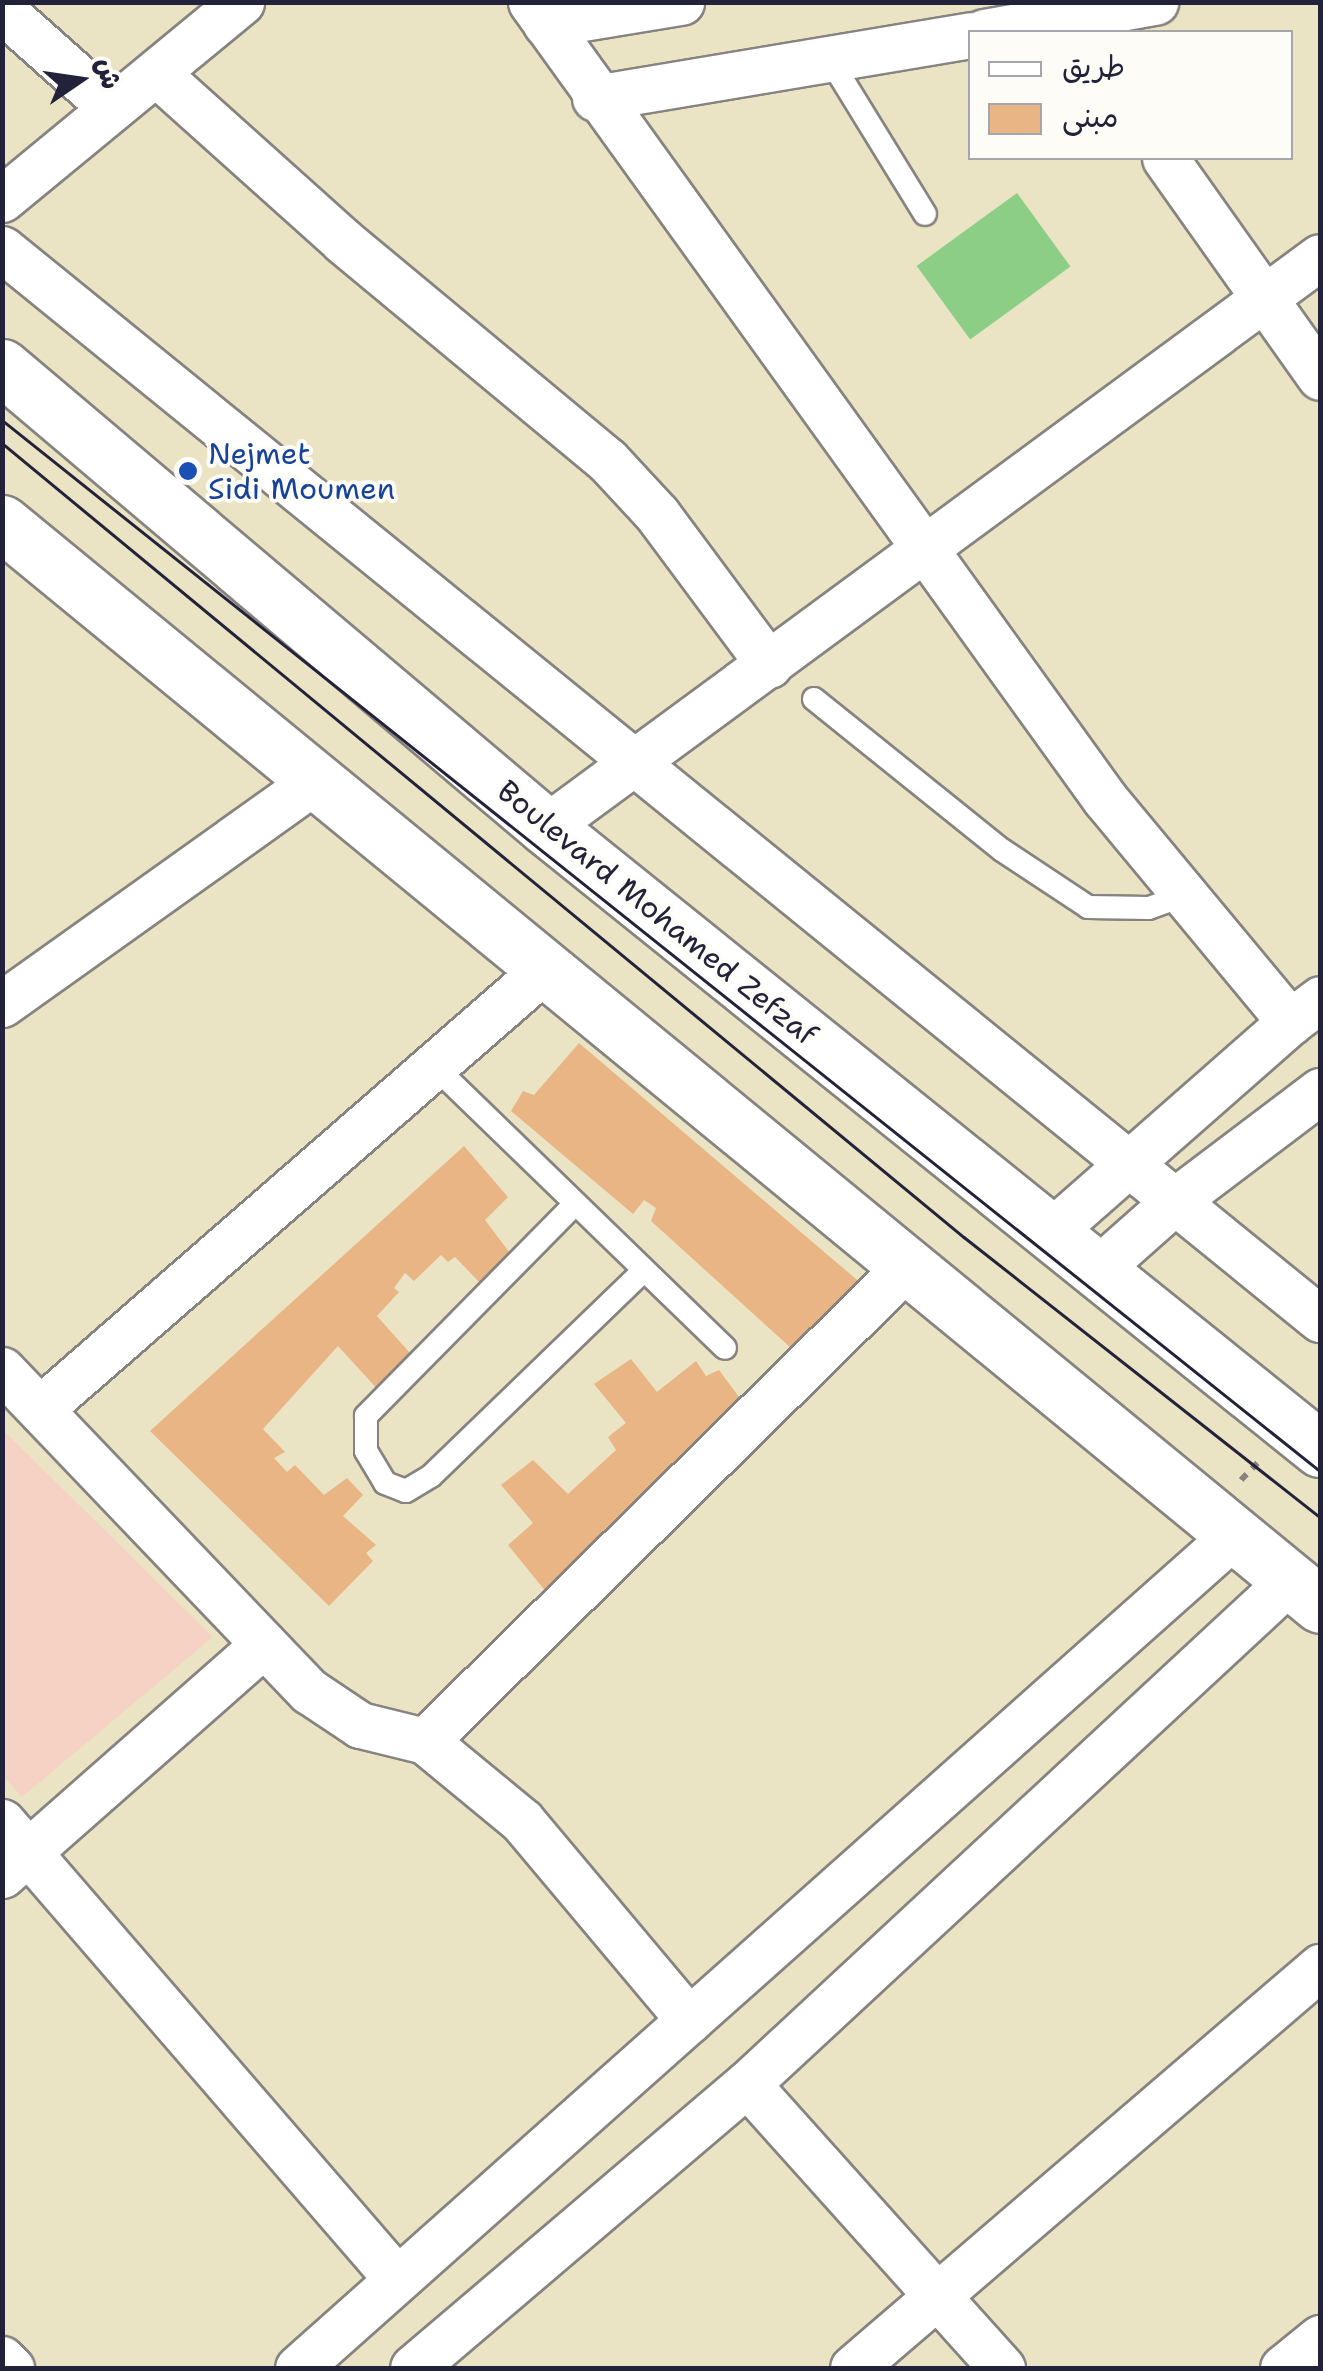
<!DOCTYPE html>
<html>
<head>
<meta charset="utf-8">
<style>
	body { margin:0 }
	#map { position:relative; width:1323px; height:2371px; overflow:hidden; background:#ebe4c4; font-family:"Shantell Sans","Playpen Sans Arabic",sans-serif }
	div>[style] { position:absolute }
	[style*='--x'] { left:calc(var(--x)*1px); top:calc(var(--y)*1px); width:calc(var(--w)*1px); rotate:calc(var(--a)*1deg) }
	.built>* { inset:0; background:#f6d2c5 }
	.green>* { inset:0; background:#8cce86; transform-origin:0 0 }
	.building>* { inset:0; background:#e9b585 }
	.path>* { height:6px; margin-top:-3px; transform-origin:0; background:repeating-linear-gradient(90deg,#868380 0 8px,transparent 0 16px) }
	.roads { filter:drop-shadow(2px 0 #868380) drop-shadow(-2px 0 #868380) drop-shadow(0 2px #868380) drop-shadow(0 -2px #868380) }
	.service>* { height:22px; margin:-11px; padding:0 11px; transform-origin:11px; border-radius:11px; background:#fff }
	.minor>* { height:45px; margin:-22.5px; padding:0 22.5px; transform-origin:22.5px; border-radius:22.5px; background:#fff }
	.primary>* { height:55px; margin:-27.5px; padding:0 27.5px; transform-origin:27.5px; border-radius:27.5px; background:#fff }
	.tram>* { height:2.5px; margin:-1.25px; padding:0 1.25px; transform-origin:1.25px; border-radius:1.25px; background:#22223b }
	.dots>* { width:28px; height:28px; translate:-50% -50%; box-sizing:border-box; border:5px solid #fdfcf7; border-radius:50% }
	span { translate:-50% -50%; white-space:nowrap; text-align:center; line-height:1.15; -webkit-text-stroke:8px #fdfcf7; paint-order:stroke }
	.transit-label { font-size:30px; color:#164399 }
	.left { translate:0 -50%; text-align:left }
	.street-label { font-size:30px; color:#22223b }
	.frame { position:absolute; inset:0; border:5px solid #22223b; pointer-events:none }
	.legend { position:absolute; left:968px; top:30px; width:325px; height:130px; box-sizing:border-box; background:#fdfcf7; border:2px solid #a5a5ac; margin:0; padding:12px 18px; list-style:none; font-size:30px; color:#22223b }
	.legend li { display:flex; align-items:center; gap:20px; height:50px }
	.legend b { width:50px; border:2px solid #a5a5ac }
	.north { position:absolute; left:30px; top:30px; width:100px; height:100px; -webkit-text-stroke:8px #fdfcf7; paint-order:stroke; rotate:77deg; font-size:28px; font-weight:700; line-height:40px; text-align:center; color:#22223b }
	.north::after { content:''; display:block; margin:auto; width:35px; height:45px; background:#22223b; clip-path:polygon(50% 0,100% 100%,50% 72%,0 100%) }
</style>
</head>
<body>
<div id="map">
	<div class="built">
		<i style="clip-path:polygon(3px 1430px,213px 1637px,22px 1797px,3px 1776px)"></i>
	</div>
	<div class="green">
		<i style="left:1017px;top:193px;width:91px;height:124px;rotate:54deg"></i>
	</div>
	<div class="building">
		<i style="clip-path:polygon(579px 1043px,863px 1285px,802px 1358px,651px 1221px,656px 1208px,644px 1200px,633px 1214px,511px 1111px,523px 1091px,534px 1095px)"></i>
		<i style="clip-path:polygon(464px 1146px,508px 1197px,485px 1220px,513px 1257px,482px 1285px,455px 1257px,448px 1262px,441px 1255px,414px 1281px,405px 1273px,394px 1288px,399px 1292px,377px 1316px,417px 1361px,381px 1393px,338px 1346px,263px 1429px,285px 1452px,274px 1458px,287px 1472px,295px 1465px,324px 1495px,347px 1478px,363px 1495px,343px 1516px,376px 1545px,366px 1553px,373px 1561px,329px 1606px,150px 1431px)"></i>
		<i style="clip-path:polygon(631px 1359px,657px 1392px,696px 1361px,706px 1376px,719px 1370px,745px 1405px,551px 1598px,508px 1545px,533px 1523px,501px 1485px,533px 1460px,568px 1494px,616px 1450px,608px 1437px,626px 1423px,594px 1384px)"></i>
	</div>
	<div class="path">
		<i style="--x:1241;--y:1480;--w:28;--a:-46"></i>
	</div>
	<div class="roads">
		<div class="service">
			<i style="--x:829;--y:58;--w:183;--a:58.4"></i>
			<i style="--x:814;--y:699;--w:241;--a:38.8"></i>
			<i style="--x:1002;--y:850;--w:103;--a:33.5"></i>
			<i style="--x:1088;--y:907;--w:61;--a:0.9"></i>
			<i style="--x:1149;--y:908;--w:38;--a:-20"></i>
			<i style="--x:434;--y:1066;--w:405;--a:44.1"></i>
			<i style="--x:573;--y:1206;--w:295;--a:134.6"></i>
			<i style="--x:366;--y:1416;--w:35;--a:90"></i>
			<i style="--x:366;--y:1451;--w:37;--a:59"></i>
			<i style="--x:385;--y:1483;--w:22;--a:21"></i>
			<i style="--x:406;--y:1491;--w:29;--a:-31"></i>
			<i style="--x:431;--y:1476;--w:292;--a:-44"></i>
		</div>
		<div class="minor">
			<i style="--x:531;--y:2;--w:982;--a:54.24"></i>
			<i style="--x:1105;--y:799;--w:290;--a:50.3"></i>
			<i style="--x:1290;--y:1022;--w:38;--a:-37"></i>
			<i style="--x:2;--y:10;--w:147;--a:41.7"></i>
			<i style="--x:546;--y:24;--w:137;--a:-9.3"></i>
			<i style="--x:984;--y:32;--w:174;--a:-10"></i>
			<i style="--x:156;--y:73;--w:251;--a:41.9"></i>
			<i style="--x:343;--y:241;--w:343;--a:39.7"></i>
			<i style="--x:607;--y:460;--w:74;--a:47.2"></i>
			<i style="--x:657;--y:514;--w:188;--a:53.4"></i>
			<i style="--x:595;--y:98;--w:381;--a:-9.5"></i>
			<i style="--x:1165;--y:158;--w:268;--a:54.7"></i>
			<i style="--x:2;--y:199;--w:310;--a:-39.5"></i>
			<i style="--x:2;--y:249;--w:1698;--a:39.07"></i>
			<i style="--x:546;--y:827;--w:961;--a:-36.37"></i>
			<i style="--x:2;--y:1004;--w:384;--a:-35.5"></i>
			<i style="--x:1051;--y:1232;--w:318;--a:-41.3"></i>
			<i style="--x:1096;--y:1271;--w:107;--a:-41.6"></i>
			<i style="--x:1176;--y:1200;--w:181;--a:-37.1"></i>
			<i style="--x:2;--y:1370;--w:444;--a:46.3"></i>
			<i style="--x:309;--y:1691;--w:61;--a:33.7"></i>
			<i style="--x:360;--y:1725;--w:67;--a:13.8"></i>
			<i style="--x:425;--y:1741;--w:126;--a:39.5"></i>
			<i style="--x:522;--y:1821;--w:260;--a:50"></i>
			<i style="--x:40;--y:1409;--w:671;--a:-41.07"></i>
			<i style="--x:425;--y:1741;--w:677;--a:-44.58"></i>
			<i style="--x:2;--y:1822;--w:603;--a:49.17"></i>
			<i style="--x:2;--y:1875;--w:349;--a:-41.4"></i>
			<i style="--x:747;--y:2084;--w:382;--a:48.1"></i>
			<i style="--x:2;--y:2359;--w:13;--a:45"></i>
			<i style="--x:298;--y:2368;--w:1253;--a:-41.67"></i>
			<i style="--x:413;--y:2368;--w:438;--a:-40.4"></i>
			<i style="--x:747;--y:2084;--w:741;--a:-42.87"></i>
			<i style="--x:853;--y:2368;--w:616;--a:-40.65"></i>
			<i style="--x:1283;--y:2368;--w:48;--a:-39"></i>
		</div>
		<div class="primary">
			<i style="--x:2;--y:367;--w:712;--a:40.22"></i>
			<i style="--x:546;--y:827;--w:993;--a:38.79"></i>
			<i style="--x:2;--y:523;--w:1705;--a:39.38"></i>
		</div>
	</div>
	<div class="tram">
		<i style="--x:2;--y:420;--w:1686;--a:38.57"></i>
		<i style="--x:2;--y:443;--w:1247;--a:39.54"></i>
		<i style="--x:964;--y:1237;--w:453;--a:38.2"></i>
	</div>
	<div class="dots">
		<i style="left:188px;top:471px;background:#1a4fb4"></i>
	</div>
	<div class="transit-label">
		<span class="left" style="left:208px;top:471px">Nejmet<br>Sidi Moumen</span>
	</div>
	<div class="street-label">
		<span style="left:657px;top:913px;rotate:39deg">Boulevard Mohamed Zefzaf</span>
	</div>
	<div class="frame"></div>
	<ul class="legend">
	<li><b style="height:12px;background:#fff"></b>طريق</li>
	<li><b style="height:28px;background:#e9b585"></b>مبنى</li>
	</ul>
	<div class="north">ش</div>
</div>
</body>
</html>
